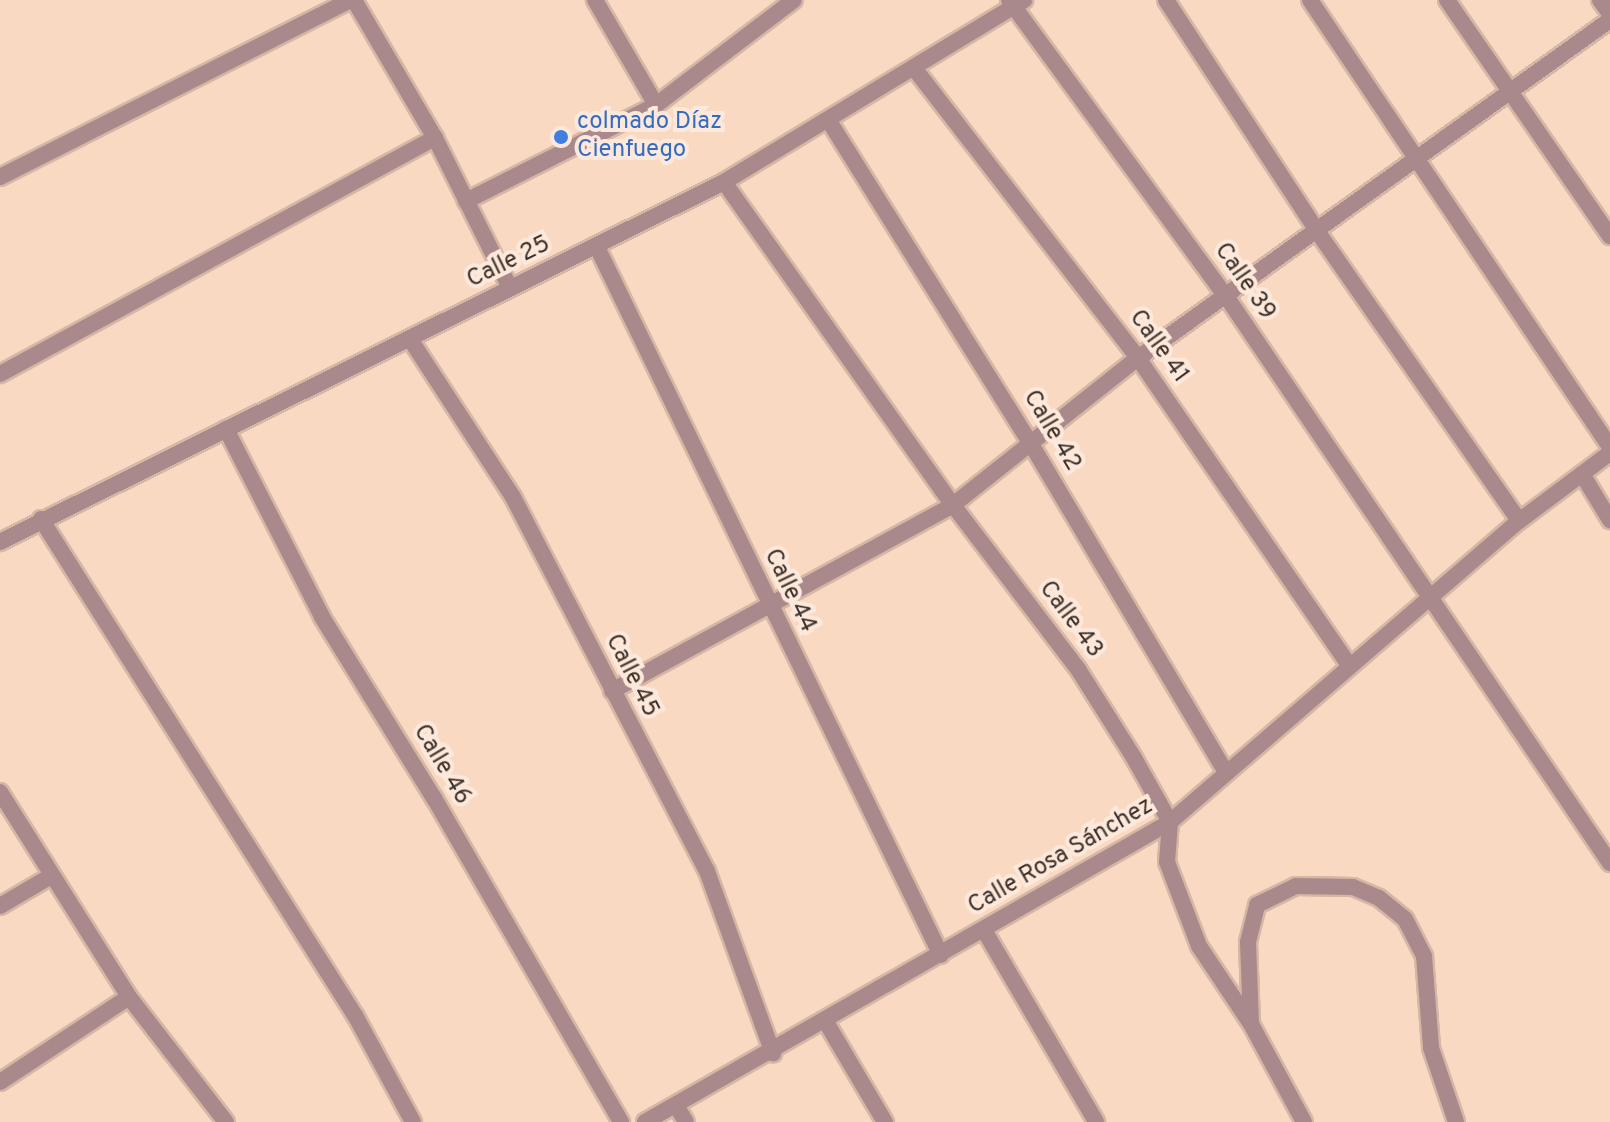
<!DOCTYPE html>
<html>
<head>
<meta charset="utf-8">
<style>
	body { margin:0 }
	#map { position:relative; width:1610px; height:1122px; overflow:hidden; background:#fad9c3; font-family:Overpass,sans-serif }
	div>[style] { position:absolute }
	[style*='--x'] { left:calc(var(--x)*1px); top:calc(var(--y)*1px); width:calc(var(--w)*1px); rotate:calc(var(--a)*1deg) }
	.roads { filter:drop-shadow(2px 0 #d4b7a4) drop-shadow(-2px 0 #d4b7a4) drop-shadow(0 2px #d4b7a4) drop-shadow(0 -2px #d4b7a4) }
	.minor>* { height:16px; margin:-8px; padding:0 8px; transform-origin:8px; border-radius:8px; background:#a9898b }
	.dots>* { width:22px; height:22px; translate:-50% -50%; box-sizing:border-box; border:4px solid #fde9dc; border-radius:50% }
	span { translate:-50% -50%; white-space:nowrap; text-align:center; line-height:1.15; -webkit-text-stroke:8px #fde9dc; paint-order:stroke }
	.shop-label { font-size:24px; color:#366cbe }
	.left { translate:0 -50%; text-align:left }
	.street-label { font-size:24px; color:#3d3028 }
</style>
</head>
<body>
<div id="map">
	<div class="roads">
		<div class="minor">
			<i style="--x:354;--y:0;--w:160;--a:59.6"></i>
			<i style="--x:435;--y:138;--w:168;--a:63.4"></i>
			<i style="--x:595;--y:0;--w:121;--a:59.8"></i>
			<i style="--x:1009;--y:0;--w:367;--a:53.8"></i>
			<i style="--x:1226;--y:296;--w:685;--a:55.89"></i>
			<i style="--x:1166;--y:0;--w:276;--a:56.8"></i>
			<i style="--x:1317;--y:231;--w:353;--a:55.1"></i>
			<i style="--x:1310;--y:0;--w:538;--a:56.13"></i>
			<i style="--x:1447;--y:0;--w:287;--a:55.4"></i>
			<i style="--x:1600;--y:0;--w:17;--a:54"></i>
			<i style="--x:914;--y:68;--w:366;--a:52.3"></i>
			<i style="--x:1138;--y:358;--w:373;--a:55.5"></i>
			<i style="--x:829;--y:121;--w:381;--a:58"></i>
			<i style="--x:1031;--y:444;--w:380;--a:59.3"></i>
			<i style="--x:0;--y:177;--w:393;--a:-26.8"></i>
			<i style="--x:724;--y:182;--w:396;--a:54.7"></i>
			<i style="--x:953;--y:505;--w:206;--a:52.7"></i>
			<i style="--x:1078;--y:669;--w:105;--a:57.8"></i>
			<i style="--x:1134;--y:758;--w:73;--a:60.6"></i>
			<i style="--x:1170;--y:822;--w:40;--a:94.3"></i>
			<i style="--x:1167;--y:862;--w:90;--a:69.1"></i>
			<i style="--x:1199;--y:946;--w:94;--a:56.3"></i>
			<i style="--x:1251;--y:1024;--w:111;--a:61.6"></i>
			<i style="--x:466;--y:201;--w:213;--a:-26.8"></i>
			<i style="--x:656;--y:105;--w:173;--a:-37.3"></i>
			<i style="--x:597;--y:247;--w:787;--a:64.09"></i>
			<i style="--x:410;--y:339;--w:189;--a:56.9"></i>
			<i style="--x:513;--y:497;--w:421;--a:62.6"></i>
			<i style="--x:707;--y:871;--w:194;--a:70.1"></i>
			<i style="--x:0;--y:374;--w:495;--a:-28.5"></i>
			<i style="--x:226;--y:429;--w:211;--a:62.9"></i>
			<i style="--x:322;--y:617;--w:213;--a:58.3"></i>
			<i style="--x:434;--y:798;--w:374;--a:60"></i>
			<i style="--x:1582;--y:474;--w:54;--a:58.7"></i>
			<i style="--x:41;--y:519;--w:589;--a:57.69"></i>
			<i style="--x:356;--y:1017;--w:119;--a:61.5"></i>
			<i style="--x:0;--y:542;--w:809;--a:-26.44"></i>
			<i style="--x:724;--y:182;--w:351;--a:-31.2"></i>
			<i style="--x:612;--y:691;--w:388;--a:-28.6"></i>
			<i style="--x:953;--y:505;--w:236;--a:-38.5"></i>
			<i style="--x:1138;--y:358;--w:581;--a:-35.61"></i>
			<i style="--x:0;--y:792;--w:242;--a:57.8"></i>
			<i style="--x:129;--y:997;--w:158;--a:52.2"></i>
			<i style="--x:0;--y:906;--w:59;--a:-30.5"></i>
			<i style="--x:984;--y:930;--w:222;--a:59.7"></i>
			<i style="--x:826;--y:1022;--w:116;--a:59.5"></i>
			<i style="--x:1251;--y:1024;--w:82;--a:-92.1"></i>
			<i style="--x:1248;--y:942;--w:38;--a:-76"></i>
			<i style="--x:1257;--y:905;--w:43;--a:-26"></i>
			<i style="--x:1296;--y:886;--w:57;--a:1"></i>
			<i style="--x:1353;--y:887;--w:28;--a:23"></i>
			<i style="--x:1379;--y:898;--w:33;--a:39"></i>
			<i style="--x:1405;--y:919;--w:42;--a:62.8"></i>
			<i style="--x:1424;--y:956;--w:92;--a:85.6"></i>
			<i style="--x:1431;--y:1048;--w:78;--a:71.3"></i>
			<i style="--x:0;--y:1082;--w:154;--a:-33.4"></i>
			<i style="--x:677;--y:1107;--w:17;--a:59"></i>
			<i style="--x:645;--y:1122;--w:605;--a:-29.74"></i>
			<i style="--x:1170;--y:822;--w:461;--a:-40.8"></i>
			<i style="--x:1519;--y:521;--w:114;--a:-36.8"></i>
		</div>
	</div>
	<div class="dots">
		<i style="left:561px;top:137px;background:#3f7fe0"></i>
	</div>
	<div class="shop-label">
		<span class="left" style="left:577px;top:137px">colmado Díaz<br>Cienfuego</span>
	</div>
	<div class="street-label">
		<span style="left:509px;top:263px;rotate:-26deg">Calle 25</span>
		<span style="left:1244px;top:282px;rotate:55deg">Calle 39</span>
		<span style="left:1158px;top:347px;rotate:54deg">Calle 41</span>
		<span style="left:1051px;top:431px;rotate:59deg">Calle 42</span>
		<span style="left:789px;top:591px;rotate:64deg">Calle 44</span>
		<span style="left:1070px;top:620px;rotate:53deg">Calle 43</span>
		<span style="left:631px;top:676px;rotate:63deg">Calle 45</span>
		<span style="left:441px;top:765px;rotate:59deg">Calle 46</span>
		<span style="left:1061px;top:857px;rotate:-30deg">Calle Rosa Sánchez</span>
	</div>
</div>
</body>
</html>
